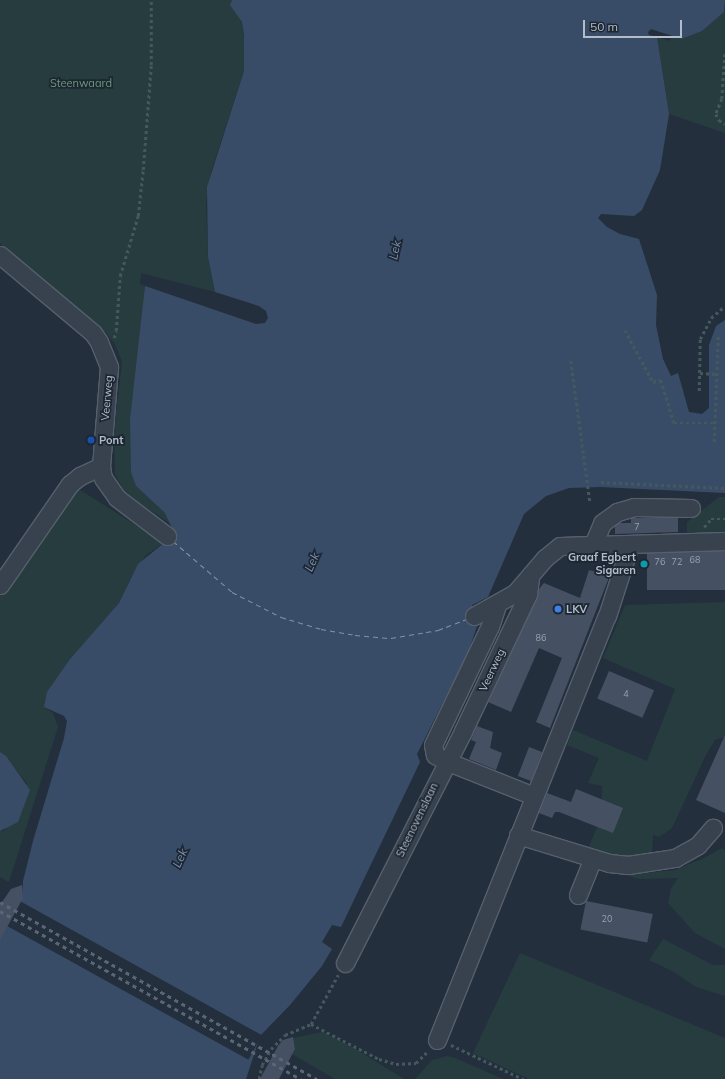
<!DOCTYPE html>
<html>
<head>
<meta charset="utf-8">
<style>
	body { margin:0 }
	#map { position:relative; width:725px; height:1079px; overflow:hidden; background:#242f3e; font-family:Mulish,sans-serif }
	div>[style] { position:absolute }
	[style*='--x'] { left:calc(var(--x)*1px); top:calc(var(--y)*1px); width:calc(var(--w)*1px); rotate:calc(var(--a)*1deg) }
	.green>* { inset:0; background:#263c3f }
	.water>* { inset:0; background:#394c67 }
	.pier>* { inset:0; background:#242f3e; transform-origin:0 0 }
	.ferry>* { height:1px; margin-top:-0.5px; transform-origin:0; background:repeating-linear-gradient(90deg,#7c92b1 0 5px,transparent 0 9px) }
	.building>* { inset:0; background:#455162; transform-origin:0 0 }
	.path>* { height:2.5px; margin-top:-1.25px; transform-origin:0; background:repeating-linear-gradient(90deg,#44595c 0 3px,transparent 0 6px) }
	.roads { filter:drop-shadow(1px 0 #565f6c) drop-shadow(-1px 0 #565f6c) drop-shadow(0 1px #565f6c) drop-shadow(0 -1px #565f6c) }
	.minor>* { height:17px; margin:-8.5px; padding:0 8.5px; transform-origin:8.5px; border-radius:8.5px; background:#38414e }
	.rail>* { height:3px; margin-top:-1.5px; transform-origin:0; background:repeating-linear-gradient(90deg,#5a6575 0 4px,transparent 0 8px) }
	.dots>* { width:11px; height:11px; translate:-50% -50%; box-sizing:border-box; border:2px solid #1d2633; border-radius:50% }
	span { translate:-50% -50%; white-space:nowrap; text-align:center; line-height:1.15; -webkit-text-stroke:3.5px #1d2633; paint-order:stroke }
	.number-label { font-size:9px; color:#98a1af }
	.number-label span { -webkit-text-stroke-width:0 }
	.park-label { font-size:11px; color:#6b9a76 }
	.street-label { font-size:11px; color:#b4bcc9 }
	.poi-label { font-size:11px; color:#b4bcc9; font-weight:700 }
	.left { translate:0 -50%; text-align:left }
	.right { translate:-100% -50%; text-align:right }
	.water-label { font-size:12px; color:#7c92b1; font-style:italic }
	.scale { position:absolute; left:583px; top:20px; width:99px; height:18px; box-sizing:border-box; border:2px solid #b4bcc9; border-top:0; padding-left:5px; font-size:12px; line-height:14px; white-space:nowrap; color:#b4bcc9; -webkit-text-stroke:3px #1d2633; paint-order:stroke }
</style>
</head>
<body>
<div id="map">
	<div class="green">
		<i style="clip-path:polygon(0 0,232px 0,231px 5px,242px 22px,245px 48px,244px 71px,211px 172px,206px 203px,208px 257px,215px 292px,141px 273px,140px 284px,145px 286px,142px 318px,130px 419px,136px 486px,165px 513px,171px 524px,126px 494px,115px 474px,114px 432px,122px 362px,115px 344px,105px 332px,16px 259px,0 243px)"></i>
		<i style="clip-path:polygon(725px 11px,725px 133px,669px 114px,657px 37px,670px 41px,672px 35px,683px 39px,702px 31px)"></i>
		<i style="clip-path:polygon(74px 486px,164px 543px,146px 555px,132px 576px,119px 603px,70px 659px,44px 707px,53px 713px,58px 727px,9px 882px,0 877px,0 831px,4px 831px,27px 783px,0 752px,0 589px)"></i>
		<i style="clip-path:polygon(719px 497px,725px 497px,725px 535px,687px 535px,687px 522px)"></i>
		<i style="clip-path:polygon(725px 602px,725px 737px,715px 740px,706px 755px,672px 828px,659px 837px,653px 835px,652px 859px,586px 854px,602px 815px,602px 786px,588px 783px,599px 758px,567px 745px,573px 730px,647px 761px,675px 689px,603px 658px,625px 605px)"></i>
		<i style="clip-path:polygon(722px 848px,725px 850px,725px 949px,695px 933px,668px 903px,671px 889px,678px 878px,639px 879px,614px 872px,635px 874px,675px 870px,702px 859px)"></i>
		<i style="clip-path:polygon(663px 939px,713px 965px,725px 965px,725px 996px,696px 987px,674px 972px,649px 960px)"></i>
		<i style="clip-path:polygon(520px 953px,725px 1038px,725px 1079px,529px 1079px,473px 1053px)"></i>
		<i style="clip-path:polygon(322px 1032px,349px 1045px,404px 1079px,335px 1079px,292px 1054px,295px 1047px,293px 1038px)"></i>
		<i style="clip-path:polygon(447px 1056px,455px 1058px,503px 1079px,415px 1079px,432px 1060px)"></i>
	</div>
	<div class="water">
		<i style="clip-path:polygon(232px 0,725px 0,724px 12px,702px 31px,682px 39px,651px 29px,648px 32px,649px 35px,657px 37px,669px 114px,660px 170px,642px 210px,634px 216px,601px 214px,598px 218px,607px 227px,620px 234px,639px 239px,657px 295px,656px 325px,663px 359px,671px 376px,678px 373px,689px 412px,702px 414px,709px 408px,709px 345px,716px 326px,725px 320px,725px 493px,600px 487px,569px 488px,546px 496px,524px 514px,488px 597px,472px 605px,477px 626px,468px 653px,417px 754px,420px 762px,341px 927px,332px 925px,322px 942px,332px 949px,322px 966px,290px 1005px,260px 1036px,246px 1079px,0 1079px,0 935px,22px 898px,23px 881px,33px 841px,64px 738px,67px 721px,64px 716px,44px 707px,47px 692px,70px 659px,119px 603px,138px 564px,164px 543px,172px 542px,175px 535px,165px 513px,136px 486px,131px 472px,130px 419px,145px 286px,256px 324px,265px 323px,268px 318px,266px 311px,259px 306px,215px 292px,208px 257px,207px 187px,244px 71px,244px 35px,242px 22px,230px 5px)"></i>
		<i style="clip-path:polygon(0 752px,6px 756px,30px 790px,18px 822px,0 831px)"></i>
	</div>
	<div class="pier">
		<i style="left:18px;top:900px;width:279px;height:28px;rotate:29deg"></i>
	</div>
	<div class="ferry">
		<i style="--x:173;--y:541;--w:78;--a:40.8"></i>
		<i style="--x:232;--y:592;--w:55;--a:27"></i>
		<i style="--x:281;--y:617;--w:42;--a:16.7"></i>
		<i style="--x:321;--y:629;--w:35;--a:10"></i>
		<i style="--x:355;--y:635;--w:36;--a:5"></i>
		<i style="--x:391;--y:638;--w:48;--a:-9.7"></i>
		<i style="--x:438;--y:630;--w:30;--a:-21"></i>
	</div>
	<div class="building">
		<i style="clip-path:polygon(631px 518px,678px 518px,678px 532px,615px 534px,615px 526px,619px 523px,631px 523px)"></i>
		<i style="left:725px;top:551px;width:39px;height:78px;rotate:90deg"></i>
		<i style="clip-path:polygon(589px 570px,609px 576px,608px 580px,550px 728px,536px 722px,562px 658px,539px 648px,511px 712px,488px 702px,537px 598px,539px 589px,544px 583px,580px 598px)"></i>
		<i style="left:609px;top:671px;width:49px;height:30px;rotate:23deg"></i>
		<i style="clip-path:polygon(477px 726px,493px 732px,490px 748px,502px 753px,496px 770px,469px 759px,476px 742px,471px 740px)"></i>
		<i style="clip-path:polygon(725px 735px,725px 813px,696px 800px)"></i>
		<i style="left:529px;top:747px;width:14px;height:31px;rotate:21deg"></i>
		<i style="clip-path:polygon(576px 789px,623px 808px,613px 833px,559px 812px,555px 812px,552px 818px,539px 813px,547px 793px,571px 802px)"></i>
		<i style="clip-path:polygon(22px 885px,23px 898px,0 940px,0 905px,11px 889px)"></i>
		<i style="left:586px;top:901px;width:68px;height:29px;rotate:11deg"></i>
		<i style="clip-path:polygon(293px 1037px,295px 1049px,279px 1079px,260px 1079px,278px 1046px,283px 1040px)"></i>
	</div>
	<div class="path">
		<i style="--x:725;--y:54;--w:45;--a:93.8"></i>
		<i style="--x:722;--y:99;--w:16;--a:112"></i>
		<i style="--x:716;--y:114;--w:7;--a:63"></i>
		<i style="--x:719;--y:120;--w:7;--a:34"></i>
		<i style="--x:625;--y:330;--w:59;--a:61.7"></i>
		<i style="--x:653;--y:382;--w:8;--a:-14"></i>
		<i style="--x:661;--y:380;--w:45;--a:73.2"></i>
		<i style="--x:674;--y:423;--w:41;--a:0"></i>
		<i style="--x:114;--y:338;--w:7;--a:-74"></i>
		<i style="--x:116;--y:331;--w:55;--a:-85.8"></i>
		<i style="--x:120;--y:276;--w:63;--a:-73.3"></i>
		<i style="--x:138;--y:216;--w:46;--a:-83.8"></i>
		<i style="--x:143;--y:170;--w:105;--a:-85.6"></i>
		<i style="--x:151;--y:65;--w:65;--a:-90"></i>
		<i style="--x:571;--y:361;--w:142;--a:82.3"></i>
		<i style="--x:700;--y:373;--w:17;--a:3"></i>
		<i style="--x:699;--y:391;--w:52;--a:-88.9"></i>
		<i style="--x:700;--y:339;--w:24;--a:-62"></i>
		<i style="--x:711;--y:318;--w:18;--a:-41"></i>
		<i style="--x:714;--y:442;--w:106;--a:-87.8"></i>
		<i style="--x:601;--y:482;--w:124;--a:2.8"></i>
		<i style="--x:704;--y:527;--w:11;--a:-49"></i>
		<i style="--x:711;--y:519;--w:14;--a:0"></i>
		<i style="--x:311;--y:1024;--w:76;--a:27.2"></i>
		<i style="--x:379;--y:1059;--w:18;--a:16"></i>
		<i style="--x:396;--y:1064;--w:20;--a:-3"></i>
		<i style="--x:416;--y:1063;--w:17;--a:-45"></i>
		<i style="--x:451;--y:1045;--w:80;--a:25.3"></i>
		<i style="--x:259;--y:1079;--w:14;--a:-78"></i>
		<i style="--x:262;--y:1065;--w:18;--a:-61"></i>
		<i style="--x:271;--y:1049;--w:20;--a:-45"></i>
		<i style="--x:285;--y:1035;--w:28;--a:-23"></i>
		<i style="--x:311;--y:1024;--w:56;--a:-61.1"></i>
	</div>
	<div class="roads">
		<div class="minor">
			<i style="--x:0;--y:255;--w:121;--a:40"></i>
			<i style="--x:93;--y:333;--w:11;--a:56"></i>
			<i style="--x:99;--y:342;--w:27;--a:68"></i>
			<i style="--x:109;--y:367;--w:99;--a:94.6"></i>
			<i style="--x:101;--y:466;--w:12;--a:81"></i>
			<i style="--x:103;--y:478;--w:24;--a:55"></i>
			<i style="--x:117;--y:498;--w:63;--a:37.2"></i>
			<i style="--x:592;--y:547;--w:26;--a:-67"></i>
			<i style="--x:602;--y:523;--w:19;--a:-36"></i>
			<i style="--x:617;--y:512;--w:18;--a:-16"></i>
			<i style="--x:634;--y:507;--w:57;--a:1"></i>
			<i style="--x:0;--y:585;--w:123;--a:-55.3"></i>
			<i style="--x:70;--y:484;--w:13;--a:-39"></i>
			<i style="--x:80;--y:476;--w:23;--a:-25"></i>
			<i style="--x:497;--y:605;--w:22;--a:108"></i>
			<i style="--x:490;--y:626;--w:132;--a:115.6"></i>
			<i style="--x:433;--y:745;--w:10;--a:79"></i>
			<i style="--x:435;--y:755;--w:13;--a:29"></i>
			<i style="--x:446;--y:761;--w:95;--a:21.7"></i>
			<i style="--x:474;--y:616;--w:47;--a:-29.3"></i>
			<i style="--x:515;--y:593;--w:46;--a:-49.4"></i>
			<i style="--x:545;--y:558;--w:19;--a:-39"></i>
			<i style="--x:560;--y:546;--w:165;--a:-1.7"></i>
			<i style="--x:518;--y:835;--w:95;--a:17.1"></i>
			<i style="--x:609;--y:863;--w:19;--a:6"></i>
			<i style="--x:628;--y:865;--w:48;--a:-8.5"></i>
			<i style="--x:675;--y:858;--w:26;--a:-29"></i>
			<i style="--x:698;--y:845;--w:23;--a:-49"></i>
			<i style="--x:578;--y:895;--w:40;--a:-68"></i>
			<i style="--x:345;--y:963;--w:260;--a:-63"></i>
			<i style="--x:463;--y:731;--w:152;--a:-64.6"></i>
			<i style="--x:528;--y:594;--w:17;--a:-83"></i>
			<i style="--x:437;--y:1040;--w:457;--a:-68.2"></i>
			<i style="--x:607;--y:616;--w:75;--a:-72.1"></i>
		</div>
	</div>
	<div class="rail">
		<i style="--x:0;--y:902;--w:363;--a:29.2"></i>
		<i style="--x:0;--y:911;--w:345;--a:29.2"></i>
	</div>
	<div class="dots">
		<i style="left:91px;top:440px;background:#1a4fb4"></i>
		<i style="left:644px;top:564px;background:#0f9aa8"></i>
		<i style="left:558px;top:609px;background:#3f7fe0"></i>
	</div>
	<div class="number-label">
		<span style="left:637px;top:527px">7</span>
		<span style="left:695px;top:560px">68</span>
		<span style="left:660px;top:562px">76</span>
		<span style="left:677px;top:562px">72</span>
		<span style="left:541px;top:638px">86</span>
		<span style="left:626px;top:694px">4</span>
		<span style="left:607px;top:919px">20</span>
	</div>
	<div class="park-label">
		<span style="left:81px;top:83px">Steenwaard</span>
	</div>
	<div class="street-label">
		<span style="left:107px;top:398px;rotate:-85deg">Veerweg</span>
		<span style="left:492px;top:670px;rotate:-65deg">Veerweg</span>
		<span style="left:417px;top:820px;rotate:-64deg">Steenovenslaan</span>
	</div>
	<div class="poi-label">
		<span class="left" style="left:99px;top:440px">Pont</span>
		<span class="right" style="left:636px;top:564px">Graaf Egbert<br>Sigaren</span>
		<span class="left" style="left:566px;top:609px">LKV</span>
	</div>
	<div class="water-label">
		<span style="left:395px;top:250px;rotate:-78deg">Lek</span>
		<span style="left:312px;top:562px;rotate:-66deg">Lek</span>
		<span style="left:180px;top:858px;rotate:-66deg">Lek</span>
	</div>
	<div class="scale">50 m</div>
</div>
</body>
</html>
